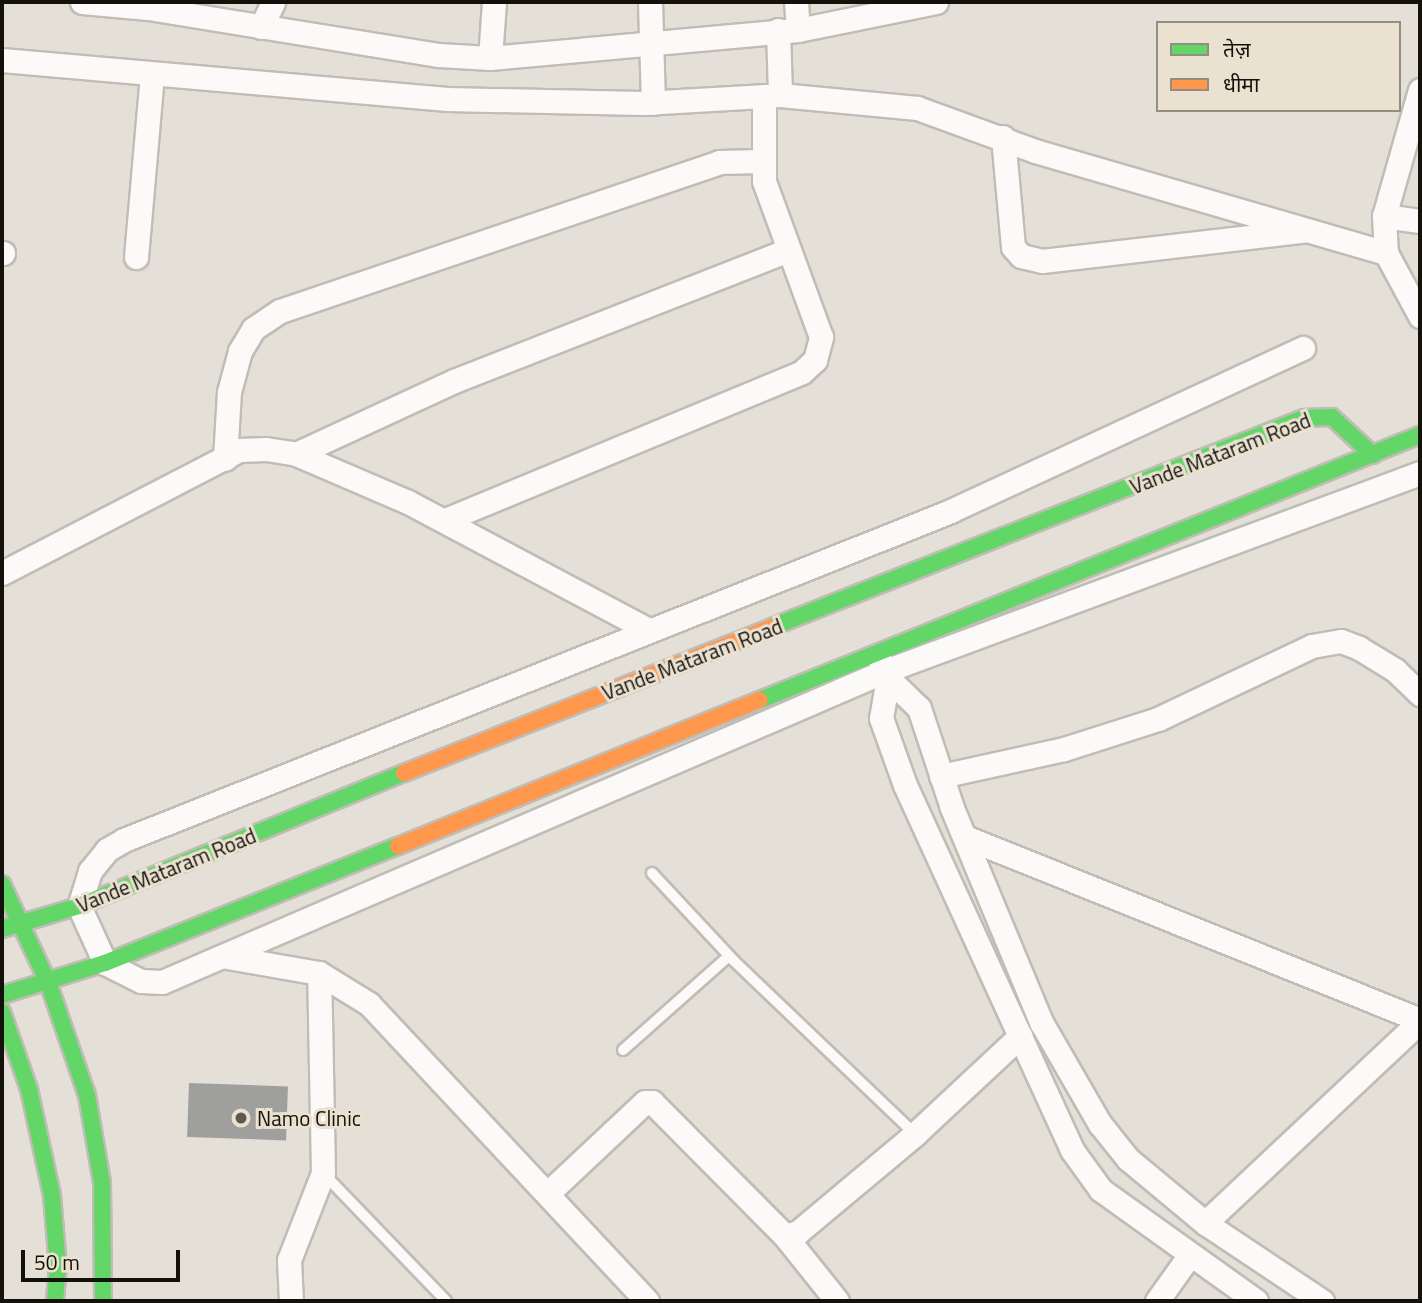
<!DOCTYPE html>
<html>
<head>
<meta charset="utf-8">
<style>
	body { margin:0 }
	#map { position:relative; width:1422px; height:1303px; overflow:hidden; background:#e4e0d7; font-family:"Titillium Web","Noto Sans Devanagari",sans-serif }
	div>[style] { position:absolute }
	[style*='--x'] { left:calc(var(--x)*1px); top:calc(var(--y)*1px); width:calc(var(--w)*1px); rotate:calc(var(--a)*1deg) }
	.building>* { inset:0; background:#9f9f9d; transform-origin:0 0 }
	.roads { filter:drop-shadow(2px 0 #c0bcb6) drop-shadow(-2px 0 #c0bcb6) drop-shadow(0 2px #c0bcb6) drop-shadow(0 -2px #c0bcb6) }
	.lane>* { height:10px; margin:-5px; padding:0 5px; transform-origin:5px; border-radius:5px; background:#fbfaf9 }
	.street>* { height:23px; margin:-11.5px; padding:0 11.5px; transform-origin:11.5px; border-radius:11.5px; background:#fbfaf9 }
	.fast>* { height:16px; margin:-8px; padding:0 8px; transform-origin:8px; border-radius:8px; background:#63d668 }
	.slow>* { height:16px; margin:-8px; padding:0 8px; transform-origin:8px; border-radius:8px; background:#ff974d }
	.dots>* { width:19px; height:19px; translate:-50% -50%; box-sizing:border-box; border:4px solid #eae1d1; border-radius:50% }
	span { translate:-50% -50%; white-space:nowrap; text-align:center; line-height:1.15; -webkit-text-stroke:6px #eae1d1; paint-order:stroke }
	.street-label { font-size:21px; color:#14110b }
	.poi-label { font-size:21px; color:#14110b }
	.left { translate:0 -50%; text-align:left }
	.frame { position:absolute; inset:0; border:4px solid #14110b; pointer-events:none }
	.legend { position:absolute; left:1156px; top:21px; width:245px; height:91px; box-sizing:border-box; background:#eae1d1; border:2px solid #948e82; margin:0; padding:9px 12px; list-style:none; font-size:21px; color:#14110b }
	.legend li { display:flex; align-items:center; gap:14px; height:35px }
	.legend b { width:35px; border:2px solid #948e82 }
	.scale { position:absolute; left:21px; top:1250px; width:159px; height:32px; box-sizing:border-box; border:4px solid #14110b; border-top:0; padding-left:9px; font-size:21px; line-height:24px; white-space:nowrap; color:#14110b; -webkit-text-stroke:5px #eae1d1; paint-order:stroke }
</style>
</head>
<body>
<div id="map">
	<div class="building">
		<i style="left:189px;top:1083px;width:99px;height:54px;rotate:2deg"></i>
	</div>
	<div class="roads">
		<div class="lane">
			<i style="--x:652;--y:873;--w:119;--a:47"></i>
			<i style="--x:733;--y:960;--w:252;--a:43.7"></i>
			<i style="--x:623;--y:1050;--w:142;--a:-41.6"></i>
			<i style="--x:323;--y:1173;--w:178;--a:46.1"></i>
		</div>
		<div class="street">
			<i style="--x:82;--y:2;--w:66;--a:5.2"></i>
			<i style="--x:148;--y:8;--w:295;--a:9.2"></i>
			<i style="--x:439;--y:55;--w:51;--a:3.4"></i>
			<i style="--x:490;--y:58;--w:309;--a:-5.2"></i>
			<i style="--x:798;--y:30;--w:141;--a:-11.5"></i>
			<i style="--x:650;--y:2;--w:101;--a:88.3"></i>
			<i style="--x:796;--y:2;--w:28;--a:86"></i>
			<i style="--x:261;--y:27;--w:28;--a:-64"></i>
			<i style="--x:778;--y:30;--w:65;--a:88.2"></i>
			<i style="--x:780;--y:95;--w:138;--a:5.4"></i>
			<i style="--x:917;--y:108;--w:126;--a:20"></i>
			<i style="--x:1035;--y:151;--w:366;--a:16.2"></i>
			<i style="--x:490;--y:58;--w:56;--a:-85.9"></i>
			<i style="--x:2;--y:60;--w:447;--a:5"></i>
			<i style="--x:447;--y:99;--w:196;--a:1.2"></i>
			<i style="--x:643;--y:103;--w:137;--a:-3.3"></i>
			<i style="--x:1420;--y:90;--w:131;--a:105.9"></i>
			<i style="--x:1384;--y:216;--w:37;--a:87"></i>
			<i style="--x:1386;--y:253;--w:72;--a:61.6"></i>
			<i style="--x:1003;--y:137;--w:110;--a:84.8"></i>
			<i style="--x:1013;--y:247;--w:12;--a:48"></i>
			<i style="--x:1021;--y:256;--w:22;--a:13"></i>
			<i style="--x:1042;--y:261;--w:262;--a:-6.6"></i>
			<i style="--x:1384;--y:216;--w:36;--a:8"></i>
			<i style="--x:2;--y:253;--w:1;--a:0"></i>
			<i style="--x:136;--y:257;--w:183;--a:-85"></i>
			<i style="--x:1303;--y:348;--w:388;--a:155.2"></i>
			<i style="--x:951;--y:511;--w:890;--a:158.31"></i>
			<i style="--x:124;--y:840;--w:20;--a:150"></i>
			<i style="--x:107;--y:850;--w:27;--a:129"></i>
			<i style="--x:90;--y:871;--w:37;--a:107"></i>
			<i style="--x:79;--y:906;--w:63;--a:65.5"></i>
			<i style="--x:105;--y:963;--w:40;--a:26.6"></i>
			<i style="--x:141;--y:981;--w:21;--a:3"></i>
			<i style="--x:162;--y:982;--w:787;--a:-23.28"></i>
			<i style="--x:885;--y:671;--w:570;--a:-20.31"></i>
			<i style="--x:296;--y:454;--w:174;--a:-24.8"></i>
			<i style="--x:454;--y:381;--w:359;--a:-21.4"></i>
			<i style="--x:225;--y:459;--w:67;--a:-86.6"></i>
			<i style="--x:229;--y:392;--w:42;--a:-75"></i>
			<i style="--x:240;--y:351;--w:26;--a:-59"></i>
			<i style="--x:253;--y:329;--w:32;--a:-34"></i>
			<i style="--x:280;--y:311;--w:464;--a:-18.7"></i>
			<i style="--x:719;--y:162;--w:43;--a:-1.3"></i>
			<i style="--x:445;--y:520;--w:386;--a:-22.5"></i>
			<i style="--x:802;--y:372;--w:18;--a:-43"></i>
			<i style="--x:815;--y:360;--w:24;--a:-75"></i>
			<i style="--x:821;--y:337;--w:166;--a:-110.1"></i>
			<i style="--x:764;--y:181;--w:85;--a:-90"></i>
			<i style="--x:2;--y:573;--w:267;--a:-27.4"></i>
			<i style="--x:239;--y:450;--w:27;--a:-2"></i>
			<i style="--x:266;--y:449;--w:30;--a:9"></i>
			<i style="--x:296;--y:454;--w:122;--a:23.2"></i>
			<i style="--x:408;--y:502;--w:273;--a:28"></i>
			<i style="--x:879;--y:658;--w:22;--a:66"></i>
			<i style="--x:888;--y:678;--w:43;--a:44.1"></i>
			<i style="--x:919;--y:708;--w:105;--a:71.7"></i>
			<i style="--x:952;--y:808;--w:232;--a:67.4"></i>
			<i style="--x:1041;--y:1022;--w:118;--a:60"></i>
			<i style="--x:1100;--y:1124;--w:45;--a:51.3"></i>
			<i style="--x:1128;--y:1159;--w:100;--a:39.7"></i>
			<i style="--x:1205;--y:1223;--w:141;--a:33.7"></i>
			<i style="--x:888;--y:678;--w:41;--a:99.9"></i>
			<i style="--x:881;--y:718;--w:71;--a:70.3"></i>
			<i style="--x:905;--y:785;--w:401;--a:65.4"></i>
			<i style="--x:1072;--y:1150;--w:49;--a:54.1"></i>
			<i style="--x:1101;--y:1190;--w:191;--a:35.6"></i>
			<i style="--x:941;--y:776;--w:126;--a:-12.4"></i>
			<i style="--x:1064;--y:749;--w:99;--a:-17.7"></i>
			<i style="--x:1158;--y:719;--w:170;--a:-25.4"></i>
			<i style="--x:1312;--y:646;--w:29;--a:-10"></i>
			<i style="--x:1341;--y:641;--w:19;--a:21"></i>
			<i style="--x:1359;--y:648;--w:42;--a:31.4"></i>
			<i style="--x:1395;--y:670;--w:35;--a:44"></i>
			<i style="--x:965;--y:837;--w:490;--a:21.9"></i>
			<i style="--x:227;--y:957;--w:93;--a:9.9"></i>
			<i style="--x:319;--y:973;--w:59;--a:31.8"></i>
			<i style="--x:369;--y:1004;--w:407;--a:46.9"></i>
			<i style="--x:548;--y:1193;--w:133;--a:-43.2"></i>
			<i style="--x:645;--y:1102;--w:7;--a:0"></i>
			<i style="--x:652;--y:1102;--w:189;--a:45.2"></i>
			<i style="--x:785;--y:1236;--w:14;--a:-17"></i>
			<i style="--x:798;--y:1232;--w:153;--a:-39.9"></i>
			<i style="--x:915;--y:1134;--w:144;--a:-43"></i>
			<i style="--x:1205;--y:1223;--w:295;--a:-43.2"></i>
			<i style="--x:785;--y:1236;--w:83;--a:51.3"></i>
			<i style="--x:291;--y:1301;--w:41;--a:-92.8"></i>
			<i style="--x:289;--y:1260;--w:93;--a:-68.7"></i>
			<i style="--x:323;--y:1173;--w:200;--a:-91.1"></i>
			<i style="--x:1157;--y:1301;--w:55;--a:-54.6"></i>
		</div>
		<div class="fast">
			<i style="--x:772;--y:627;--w:572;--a:-21.45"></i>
			<i style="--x:1304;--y:418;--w:28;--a:-2"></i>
			<i style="--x:1332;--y:417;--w:56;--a:42.8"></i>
			<i style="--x:760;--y:700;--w:711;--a:-21.88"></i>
			<i style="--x:2;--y:884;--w:108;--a:64.9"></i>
			<i style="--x:48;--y:982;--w:120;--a:71"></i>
			<i style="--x:87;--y:1095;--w:89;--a:80.3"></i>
			<i style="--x:102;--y:1183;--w:118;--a:89.5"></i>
			<i style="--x:2;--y:929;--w:80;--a:-16.6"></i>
			<i style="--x:79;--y:906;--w:351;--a:-22.3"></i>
			<i style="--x:2;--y:995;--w:108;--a:-17.3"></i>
			<i style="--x:105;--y:963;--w:315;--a:-21.8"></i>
			<i style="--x:2;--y:1012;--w:82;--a:70.7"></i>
			<i style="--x:29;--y:1089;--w:108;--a:77.8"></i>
			<i style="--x:52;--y:1195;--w:71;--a:85.2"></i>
			<i style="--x:58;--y:1266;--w:35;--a:95"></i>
		</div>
		<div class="slow">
			<i style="--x:404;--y:773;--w:396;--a:-21.6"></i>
			<i style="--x:398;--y:846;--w:390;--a:-22"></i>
		</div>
	</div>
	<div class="dots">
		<i style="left:241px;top:1118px;background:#5d5952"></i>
	</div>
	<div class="street-label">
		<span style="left:1220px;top:453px;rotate:-21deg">Vande Mataram Road</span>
		<span style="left:692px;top:659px;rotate:-21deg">Vande Mataram Road</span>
		<span style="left:166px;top:870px;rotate:-22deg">Vande Mataram Road</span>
	</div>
	<div class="poi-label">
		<span class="left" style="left:257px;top:1118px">Namo Clinic</span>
	</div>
	<div class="frame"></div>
	<ul class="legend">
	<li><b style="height:9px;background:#63d668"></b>तेज़</li>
	<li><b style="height:9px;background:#ff974d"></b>धीमा</li>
	</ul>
	<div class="scale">50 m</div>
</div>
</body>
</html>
